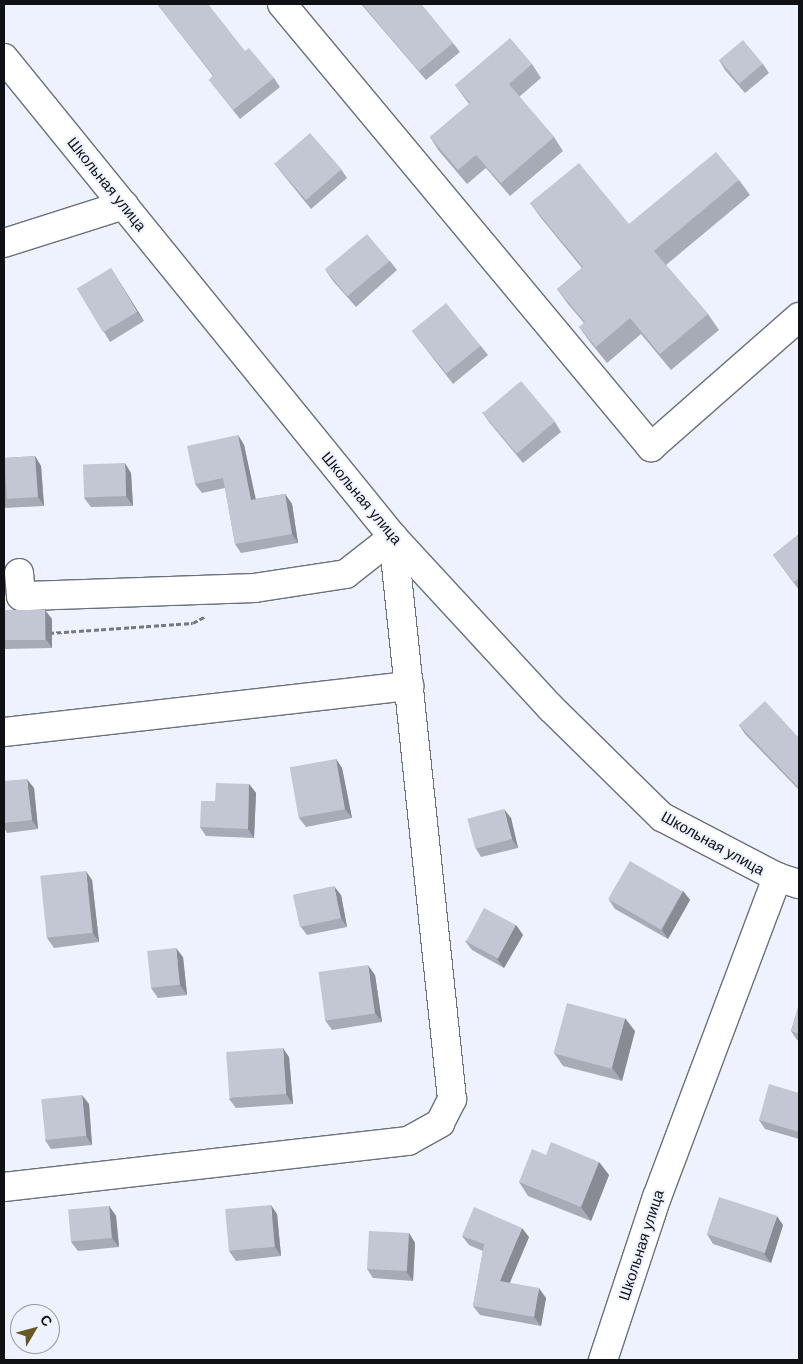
<!DOCTYPE html>
<html>
<head>
<meta charset="utf-8">
<style>
	body { margin:0 }
	#map { position:relative; width:803px; height:1364px; overflow:hidden; background:#edf2fe; font-family:Helvetica,sans-serif }
	div>[style] { position:absolute }
	[style*='--x'] { left:calc(var(--x)*1px); top:calc(var(--y)*1px); width:calc(var(--w)*1px); rotate:calc(var(--a)*1deg) }
	.path>* { height:3px; margin-top:-1.5px; transform-origin:0; background:repeating-linear-gradient(90deg,#757880 0 5px,transparent 0 7.5px) }
	.roads { filter:drop-shadow(1px 0 #6c707b) drop-shadow(-1px 0 #6c707b) drop-shadow(0 1px #6c707b) drop-shadow(0 -1px #6c707b) }
	.minor>* { height:28px; margin:-14px; padding:0 14px; transform-origin:14px; border-radius:14px; background:#fff }
	.wall>* { inset:0; background:#a7abb5 }
	.shaded-wall>* { inset:0; background:#888b94 }
	.building>* { inset:0; background:#c2c7d3; transform-origin:0 0 }
	span { translate:-50% -50%; white-space:nowrap; text-align:center; line-height:1.15; -webkit-text-stroke:4px #edf2fe; paint-order:stroke }
	.street-label { font-size:15px; color:#101115 }
	.frame { position:absolute; inset:0; border:5px solid #101115; pointer-events:none }
	.north { position:absolute; left:10px; top:1304px; width:50px; height:50px; box-sizing:border-box; background:#edf2fe; border:1px solid #9598a1; border-radius:50%; rotate:53deg; font-size:14px; font-weight:700; line-height:20px; text-align:center; color:#101115 }
	.north::after { content:''; display:block; margin:auto; width:18px; height:22px; background:#695725; clip-path:polygon(50% 0,100% 100%,50% 72%,0 100%) }
</style>
</head>
<body>
<div id="map">
	<div class="path">
		<i style="--x:49;--y:633;--w:144;--a:-4"></i>
		<i style="--x:193;--y:623;--w:13;--a:-29"></i>
	</div>
	<div class="roads">
		<div class="minor">
			<i style="--x:282;--y:4;--w:577;--a:50.21"></i>
			<i style="--x:651;--y:447;--w:197;--a:-41.3"></i>
			<i style="--x:4;--y:58;--w:617;--a:50.92"></i>
			<i style="--x:393;--y:537;--w:233;--a:47.3"></i>
			<i style="--x:551;--y:708;--w:156;--a:44.5"></i>
			<i style="--x:662;--y:817;--w:130;--a:27.6"></i>
			<i style="--x:777;--y:877;--w:23;--a:18"></i>
			<i style="--x:4;--y:243;--w:126;--a:-17.6"></i>
			<i style="--x:4;--y:732;--w:408;--a:-6.5"></i>
			<i style="--x:4;--y:1187;--w:407;--a:-6.5"></i>
			<i style="--x:408;--y:1141;--w:37;--a:-29"></i>
			<i style="--x:440;--y:1123;--w:27;--a:-63"></i>
			<i style="--x:452;--y:1099;--w:565;--a:-95.99"></i>
			<i style="--x:393;--y:537;--w:60;--a:141.8"></i>
			<i style="--x:346;--y:574;--w:92;--a:171.3"></i>
			<i style="--x:255;--y:588;--w:234;--a:178"></i>
			<i style="--x:21;--y:596;--w:23;--a:-95"></i>
			<i style="--x:603;--y:1360;--w:172;--a:-71.7"></i>
			<i style="--x:657;--y:1197;--w:342;--a:-69.4"></i>
		</div>
	</div>
	<div class="wall">
		<i style="clip-path:polygon(157px 4px,245px 51px,274px 78px,280px 87px,240px 119px,209px 80px,213px 76px)"></i>
		<i style="clip-path:polygon(361px 4px,421px 4px,453px 43px,460px 52px,426px 80px)"></i>
		<i style="clip-path:polygon(719px 60px,763px 64px,769px 73px,745px 93px,725px 70px)"></i>
		<i style="clip-path:polygon(532px 64px,541px 78px,519px 97px,554px 137px,563px 151px,510px 196px,486px 168px,467px 184px,439px 151px,430px 137px,469px 104px,455px 85px)"></i>
		<i style="clip-path:polygon(274px 163px,341px 169px,347px 178px,311px 209px,281px 172px)"></i>
		<i style="clip-path:polygon(739px 180px,750px 195px,666px 265px,708px 314px,719px 330px,671px 370px,641px 334px,607px 363px,590px 342px,579px 327px,584px 323px,568px 304px,557px 289px,582px 268px,541px 218px,530px 203px,629px 224px)"></i>
		<i style="clip-path:polygon(390px 261px,397px 270px,356px 307px,333px 281px,326px 271px)"></i>
		<i style="clip-path:polygon(111px 268px,144px 321px,110px 342px,104px 332px)"></i>
		<i style="clip-path:polygon(412px 331px,481px 346px,488px 355px,453px 384px)"></i>
		<i style="clip-path:polygon(482px 412px,555px 422px,561px 432px,523px 463px,489px 422px)"></i>
		<i style="clip-path:polygon(238px 435px,244px 445px,255px 499px,285px 494px,292px 504px,298px 543px,241px 553px,235px 544px,225px 488px,202px 493px,195px 484px)"></i>
		<i style="clip-path:polygon(35px 456px,41px 466px,44px 506px,4px 508px,4px 458px)"></i>
		<i style="clip-path:polygon(131px 473px,133px 506px,91px 507px,84px 498px)"></i>
		<i style="clip-path:polygon(799px 534px,799px 590px,773px 555px)"></i>
		<i style="clip-path:polygon(4px 610px,52px 619px,52px 648px,4px 649px)"></i>
		<i style="clip-path:polygon(739px 725px,799px 738px,799px 790px,745px 734px)"></i>
		<i style="clip-path:polygon(336px 759px,342px 768px,352px 818px,306px 827px,299px 818px)"></i>
		<i style="clip-path:polygon(4px 781px,34px 788px,38px 829px,7px 833px,4px 828px)"></i>
		<i style="clip-path:polygon(249px 784px,256px 793px,254px 838px,206px 836px,200px 827px,215px 801px)"></i>
		<i style="clip-path:polygon(511px 818px,518px 848px,481px 857px,475px 847px)"></i>
		<i style="clip-path:polygon(92px 880px,99px 942px,54px 948px,47px 938px)"></i>
		<i style="clip-path:polygon(683px 891px,690px 900px,668px 939px,615px 909px,609px 900px)"></i>
		<i style="clip-path:polygon(341px 895px,347px 927px,307px 935px,300px 926px)"></i>
		<i style="clip-path:polygon(516px 925px,523px 935px,504px 968px,472px 950px,465px 941px)"></i>
		<i style="clip-path:polygon(183px 957px,187px 995px,158px 998px,151px 988px)"></i>
		<i style="clip-path:polygon(375px 975px,382px 1022px,332px 1030px,325px 1020px)"></i>
		<i style="clip-path:polygon(799px 1004px,799px 1041px,797px 1040px,791px 1031px)"></i>
		<i style="clip-path:polygon(635px 1031px,622px 1081px,563px 1066px,554px 1053px)"></i>
		<i style="clip-path:polygon(289px 1057px,293px 1104px,236px 1108px,229px 1099px)"></i>
		<i style="clip-path:polygon(799px 1093px,799px 1139px,765px 1129px,759px 1120px)"></i>
		<i style="clip-path:polygon(89px 1104px,92px 1145px,51px 1149px,45px 1140px)"></i>
		<i style="clip-path:polygon(599px 1162px,609px 1175px,591px 1221px,528px 1196px,519px 1182px)"></i>
		<i style="clip-path:polygon(109px 1206px,116px 1216px,119px 1247px,78px 1251px,71px 1242px)"></i>
		<i style="clip-path:polygon(277px 1214px,281px 1256px,236px 1261px,229px 1251px)"></i>
		<i style="clip-path:polygon(783px 1225px,771px 1263px,713px 1244px,707px 1234px)"></i>
		<i style="clip-path:polygon(409px 1233px,415px 1243px,413px 1281px,373px 1278px,367px 1269px)"></i>
		<i style="clip-path:polygon(462px 1236px,529px 1237px,510px 1283px,546px 1298px,541px 1326px,480px 1315px,473px 1306px,483px 1251px,469px 1245px)"></i>
	</div>
	<div class="shaded-wall">
		<i style="clip-path:polygon(111px 268px,117px 278px,144px 321px,137px 312px)"></i>
		<i style="clip-path:polygon(238px 435px,244px 445px,258px 509px,251px 500px)"></i>
		<i style="clip-path:polygon(35px 456px,41px 466px,44px 506px,38px 497px)"></i>
		<i style="clip-path:polygon(125px 463px,131px 473px,133px 506px,126px 496px)"></i>
		<i style="clip-path:polygon(285px 494px,292px 504px,298px 543px,292px 534px)"></i>
		<i style="clip-path:polygon(45px 610px,52px 619px,52px 648px,46px 639px)"></i>
		<i style="clip-path:polygon(336px 759px,342px 768px,352px 818px,345px 809px)"></i>
		<i style="clip-path:polygon(27px 779px,34px 788px,38px 829px,32px 820px)"></i>
		<i style="clip-path:polygon(249px 784px,256px 793px,254px 838px,248px 829px)"></i>
		<i style="clip-path:polygon(504px 809px,511px 818px,518px 848px,512px 839px)"></i>
		<i style="clip-path:polygon(86px 871px,92px 880px,99px 942px,93px 933px)"></i>
		<i style="clip-path:polygon(334px 886px,341px 895px,347px 927px,341px 918px)"></i>
		<i style="clip-path:polygon(683px 891px,690px 900px,668px 939px,662px 930px)"></i>
		<i style="clip-path:polygon(516px 925px,523px 935px,504px 968px,497px 959px)"></i>
		<i style="clip-path:polygon(176px 948px,183px 957px,187px 995px,180px 985px)"></i>
		<i style="clip-path:polygon(368px 965px,375px 975px,382px 1022px,375px 1013px)"></i>
		<i style="clip-path:polygon(625px 1018px,635px 1031px,622px 1081px,612px 1068px)"></i>
		<i style="clip-path:polygon(283px 1048px,289px 1057px,293px 1104px,286px 1094px)"></i>
		<i style="clip-path:polygon(82px 1095px,89px 1104px,92px 1145px,86px 1136px)"></i>
		<i style="clip-path:polygon(599px 1162px,609px 1175px,591px 1221px,581px 1207px)"></i>
		<i style="clip-path:polygon(271px 1205px,277px 1214px,281px 1256px,275px 1247px)"></i>
		<i style="clip-path:polygon(109px 1206px,116px 1216px,119px 1247px,112px 1238px)"></i>
		<i style="clip-path:polygon(777px 1216px,783px 1225px,771px 1263px,764px 1254px)"></i>
		<i style="clip-path:polygon(522px 1228px,529px 1237px,506px 1291px,500px 1281px)"></i>
		<i style="clip-path:polygon(409px 1233px,415px 1243px,413px 1281px,406px 1271px)"></i>
		<i style="clip-path:polygon(539px 1288px,546px 1298px,541px 1326px,534px 1317px)"></i>
	</div>
	<div class="building">
		<i style="clip-path:polygon(157px 4px,208px 4px,245px 51px,249px 48px,274px 78px,233px 110px,209px 80px,214px 76px)"></i>
		<i style="clip-path:polygon(362px 4px,421px 4px,453px 43px,419px 71px)"></i>
		<i style="clip-path:polygon(510px 38px,532px 64px,509px 84px,554px 137px,501px 183px,476px 155px,458px 170px,430px 137px,470px 103px,455px 85px)"></i>
		<i style="left:743px;top:40px;width:31px;height:31px;rotate:50deg"></i>
		<i style="left:310px;top:133px;width:48px;height:47px;rotate:49deg"></i>
		<i style="clip-path:polygon(716px 152px,739px 180px,654px 251px,708px 314px,660px 354px,630px 318px,596px 347px,579px 327px,585px 322px,557px 289px,583px 267px,530px 203px,579px 163px,629px 224px)"></i>
		<i style="left:367px;top:234px;width:35px;height:55px;rotate:50deg"></i>
		<i style="left:111px;top:268px;width:51px;height:40px;rotate:59deg"></i>
		<i style="left:446px;top:303px;width:55px;height:44px;rotate:51deg"></i>
		<i style="left:521px;top:381px;width:53px;height:50px;rotate:50deg"></i>
		<i style="clip-path:polygon(238px 435px,251px 500px,285px 494px,292px 534px,235px 544px,223px 478px,195px 484px,187px 446px)"></i>
		<i style="left:35px;top:456px;width:41px;height:31px;rotate:86deg"></i>
		<i style="left:125px;top:463px;width:33px;height:42px;rotate:88deg"></i>
		<i style="clip-path:polygon(799px 534px,799px 578px,794px 582px,773px 555px)"></i>
		<i style="left:4px;top:610px;width:41px;height:30px"></i>
		<i style="clip-path:polygon(765px 701px,799px 738px,799px 788px,739px 725px)"></i>
		<i style="left:336px;top:759px;width:51px;height:47px;rotate:80deg"></i>
		<i style="clip-path:polygon(27px 779px,32px 820px,4px 823px,4px 781px)"></i>
		<i style="clip-path:polygon(216px 783px,249px 784px,248px 829px,200px 827px,201px 801px,215px 801px)"></i>
		<i style="left:504px;top:809px;width:31px;height:38px;rotate:75deg"></i>
		<i style="left:630px;top:861px;width:61px;height:44px;rotate:30deg"></i>
		<i style="left:86px;top:871px;width:62px;height:46px;rotate:84deg"></i>
		<i style="left:334px;top:886px;width:33px;height:42px;rotate:78deg"></i>
		<i style="left:484px;top:908px;width:36px;height:38px;rotate:28deg"></i>
		<i style="left:176px;top:948px;width:37px;height:29px;rotate:84deg"></i>
		<i style="left:368px;top:965px;width:49px;height:50px;rotate:82deg"></i>
		<i style="left:567px;top:1003px;width:60px;height:52px;rotate:15deg"></i>
		<i style="clip-path:polygon(799px 1004px,799px 1034px,791px 1031px)"></i>
		<i style="left:283px;top:1048px;width:46px;height:57px;rotate:86deg"></i>
		<i style="clip-path:polygon(769px 1084px,799px 1093px,799px 1132px,759px 1120px)"></i>
		<i style="left:82px;top:1095px;width:41px;height:41px;rotate:84deg"></i>
		<i style="clip-path:polygon(551px 1142px,599px 1162px,581px 1207px,519px 1182px,532px 1149px,546px 1155px)"></i>
		<i style="left:719px;top:1197px;width:61px;height:39px;rotate:18deg"></i>
		<i style="left:271px;top:1205px;width:42px;height:46px;rotate:85deg"></i>
		<i style="left:109px;top:1206px;width:32px;height:41px;rotate:85deg"></i>
		<i style="clip-path:polygon(474px 1207px,522px 1228px,500px 1281px,539px 1288px,534px 1317px,473px 1306px,484px 1244px,462px 1236px)"></i>
		<i style="left:369px;top:1231px;width:40px;height:38px;rotate:3deg"></i>
	</div>
	<div class="street-label">
		<span style="left:107px;top:184px;rotate:51deg">Школьная улица</span>
		<span style="left:362px;top:498px;rotate:50deg">Школьная улица</span>
		<span style="left:713px;top:843px;rotate:29deg">Школьная улица</span>
		<span style="left:641px;top:1245px;rotate:-72deg">Школьная улица</span>
	</div>
	<div class="frame"></div>
	<div class="north">С</div>
</div>
</body>
</html>
